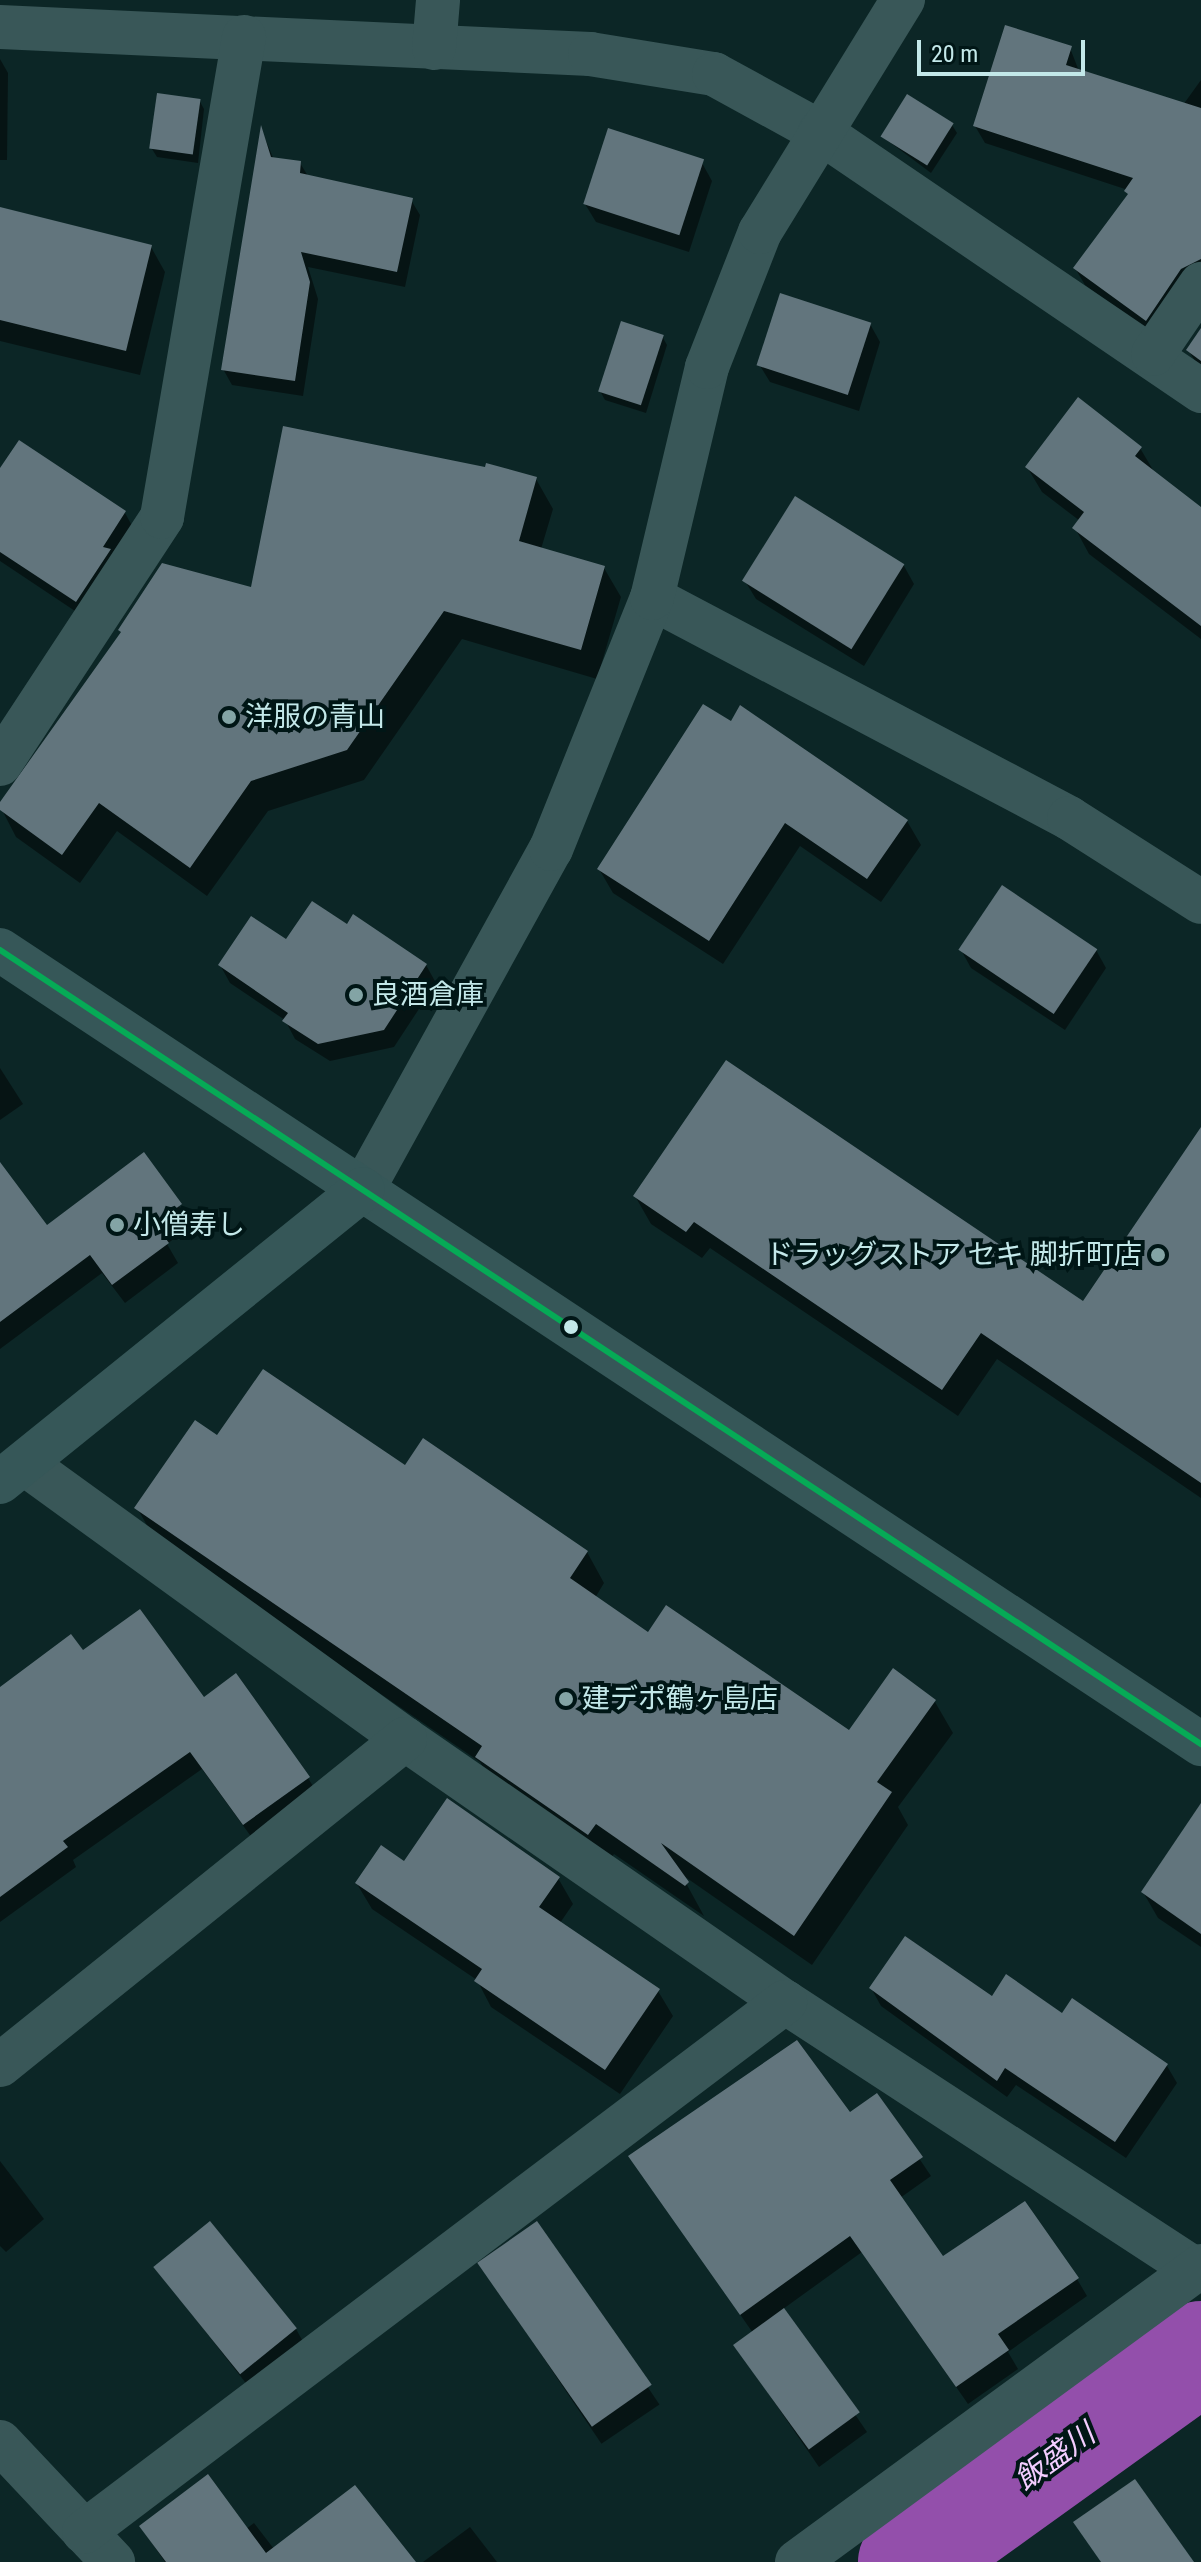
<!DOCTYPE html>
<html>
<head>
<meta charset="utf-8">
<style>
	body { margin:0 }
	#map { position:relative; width:1201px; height:2562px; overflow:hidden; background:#0c2626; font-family:"Roboto Condensed","Noto Sans JP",sans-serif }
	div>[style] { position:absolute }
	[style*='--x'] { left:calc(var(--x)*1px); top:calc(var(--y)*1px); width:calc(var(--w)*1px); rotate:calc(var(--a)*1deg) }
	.shadow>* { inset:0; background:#0007; transform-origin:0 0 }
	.river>* { height:102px; margin:-51px; padding:0 51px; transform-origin:51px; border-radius:51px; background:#934fab }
	.building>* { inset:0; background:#62757d; transform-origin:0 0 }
	.street>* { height:44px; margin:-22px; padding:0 22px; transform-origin:22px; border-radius:22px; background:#395758 }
	.secondary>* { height:44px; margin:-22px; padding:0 22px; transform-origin:22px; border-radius:22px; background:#365758 }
	.bus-1>* { height:6px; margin:-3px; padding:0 3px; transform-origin:3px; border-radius:3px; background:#06aa56 }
	.dots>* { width:22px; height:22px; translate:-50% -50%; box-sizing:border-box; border:4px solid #001616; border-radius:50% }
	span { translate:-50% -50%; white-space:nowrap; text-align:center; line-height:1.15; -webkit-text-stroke:8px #001616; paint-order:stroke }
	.poi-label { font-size:28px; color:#c3e8e9 }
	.left { translate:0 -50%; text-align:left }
	.right { translate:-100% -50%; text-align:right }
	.water-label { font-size:30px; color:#f2cdff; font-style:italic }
	.scale { position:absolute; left:917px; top:40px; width:168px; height:36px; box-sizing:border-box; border:4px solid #c3e8e9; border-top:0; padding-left:10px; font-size:24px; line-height:28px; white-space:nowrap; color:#c3e8e9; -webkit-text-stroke:6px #001616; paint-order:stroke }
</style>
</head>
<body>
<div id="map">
	<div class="shadow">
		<i style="clip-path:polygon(1070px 48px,1079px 71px,1183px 105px,1201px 80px,1201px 279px,1156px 337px,1085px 285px,1075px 268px,1129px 196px,1128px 190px,985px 143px,975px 126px)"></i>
		<i style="clip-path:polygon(0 59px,8px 73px,7px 160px,0 160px)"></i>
		<i style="clip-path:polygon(199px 100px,204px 109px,198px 163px,157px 157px,152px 149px)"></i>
		<i style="clip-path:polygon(952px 125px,957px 133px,931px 173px,883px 137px)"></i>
		<i style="clip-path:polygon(262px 131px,274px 160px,300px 163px,308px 176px,411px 200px,420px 215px,405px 287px,308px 267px,318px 299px,303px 396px,232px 385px,223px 369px)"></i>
		<i style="clip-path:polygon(702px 163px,712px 181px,689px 252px,596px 222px,585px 204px)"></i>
		<i style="clip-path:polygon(0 209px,151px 247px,165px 272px,140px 375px,0 341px)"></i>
		<i style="clip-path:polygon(870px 324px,880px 342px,859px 411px,770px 382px,759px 364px)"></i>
		<i style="clip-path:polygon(1201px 330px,1201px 370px,1188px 350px)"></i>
		<i style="clip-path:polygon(662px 336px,667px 345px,646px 413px,605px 400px,600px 391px)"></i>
		<i style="clip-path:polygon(1140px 448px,1156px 475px,1201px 510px,1201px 639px,1089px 554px,1075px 528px,1080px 521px,1042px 492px,1027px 467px)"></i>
		<i style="clip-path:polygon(0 471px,125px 513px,135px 531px,87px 619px,0 561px)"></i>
		<i style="clip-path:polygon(536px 479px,553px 509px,541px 549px,604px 568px,621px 597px,597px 679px,462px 639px,364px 780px,268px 811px,207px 896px,117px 831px,80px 883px,16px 837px,0 806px,253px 590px)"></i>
		<i style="clip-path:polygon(795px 499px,904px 566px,914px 584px,864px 666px,756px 599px,745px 581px)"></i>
		<i style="clip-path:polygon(704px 706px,907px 821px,921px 845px,881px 902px,800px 846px,723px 964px,613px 893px,599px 869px)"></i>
		<i style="clip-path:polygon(347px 927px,426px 965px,436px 983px,394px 1047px,330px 1061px,295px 1039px,285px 1020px,230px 983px,220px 965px)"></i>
		<i style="clip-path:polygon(961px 950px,1096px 950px,1106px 968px,1065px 1030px,971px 968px)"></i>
		<i style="clip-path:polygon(0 1068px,23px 1104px,0 1120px)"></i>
		<i style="clip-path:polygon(1201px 1131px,1201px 1498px,997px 1359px,958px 1416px,710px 1248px,702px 1258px,651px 1224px,635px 1196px,1084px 1304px)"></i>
		<i style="clip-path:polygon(143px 1155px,192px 1225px,167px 1244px,178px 1263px,125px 1303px,102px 1273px,0 1349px,0 1166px,46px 1227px)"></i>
		<i style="clip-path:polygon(218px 1438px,405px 1468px,587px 1552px,604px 1583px,595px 1598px,648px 1635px,849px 1732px,935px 1702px,953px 1733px,898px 1807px,908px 1825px,812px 1965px,681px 1874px,704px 1916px,614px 1854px,606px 1865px,495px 1788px,480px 1762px,155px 1539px,137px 1508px)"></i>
		<i style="clip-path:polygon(82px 1653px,204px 1699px,308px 1778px,319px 1796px,255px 1842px,202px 1769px,73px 1860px,76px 1867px,0 1922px,0 1690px)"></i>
		<i style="clip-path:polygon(1201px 1838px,1201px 1947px,1158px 1918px,1143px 1892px)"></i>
		<i style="clip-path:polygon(404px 1864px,558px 1878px,573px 1904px,560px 1923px,658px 1991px,673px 2016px,620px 2094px,491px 2007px,477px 1980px,372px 1909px,357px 1884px)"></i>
		<i style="clip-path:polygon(871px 1988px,992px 1999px,1063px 2016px,1167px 2066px,1177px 2083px,1126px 2158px,1016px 2085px,1007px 2097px,881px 2006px)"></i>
		<i style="clip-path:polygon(877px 2096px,931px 2176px,900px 2198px,943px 2259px,1077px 2279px,1087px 2296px,1008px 2352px,1018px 2369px,968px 2404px,862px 2252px,783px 2309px,867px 2432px,819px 2467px,735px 2345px,753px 2333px,630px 2157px,849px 2115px)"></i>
		<i style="clip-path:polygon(0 2161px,44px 2219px,6px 2252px,0 2246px)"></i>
		<i style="left:537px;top:2223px;width:219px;height:70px;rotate:56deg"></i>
		<i style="clip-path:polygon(156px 2268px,296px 2329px,306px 2347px,252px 2391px)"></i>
		<i style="clip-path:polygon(254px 2523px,274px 2549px,409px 2562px,165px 2562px,141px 2527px,246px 2529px)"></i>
		<i style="clip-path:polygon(470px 2527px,497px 2562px,423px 2562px)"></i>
	</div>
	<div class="river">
		<i style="--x:909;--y:2562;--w:360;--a:-35.7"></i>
	</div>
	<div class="building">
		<i style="clip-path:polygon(1005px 25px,1072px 46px,1066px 65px,1201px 108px,1201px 259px,1181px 269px,1146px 321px,1073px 268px,1128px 194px,1124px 191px,1133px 178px,973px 126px)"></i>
		<i style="left:157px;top:93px;width:44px;height:56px;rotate:8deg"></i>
		<i style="left:907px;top:94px;width:55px;height:50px;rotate:32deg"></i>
		<i style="clip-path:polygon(261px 125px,271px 157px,301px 161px,300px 173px,413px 198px,397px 272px,301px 252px,310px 282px,295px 381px,221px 370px)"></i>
		<i style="left:608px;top:128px;width:101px;height:80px;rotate:18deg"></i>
		<i style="clip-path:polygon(0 207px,152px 245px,126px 351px,0 320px)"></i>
		<i style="left:780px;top:293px;width:96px;height:76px;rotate:18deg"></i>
		<i style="left:621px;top:321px;width:45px;height:74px;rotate:18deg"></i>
		<i style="clip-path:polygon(1201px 328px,1201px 361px,1186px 350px)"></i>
		<i style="clip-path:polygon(1078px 397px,1142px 447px,1135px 456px,1201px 507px,1201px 626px,1072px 528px,1084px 512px,1025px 467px)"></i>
		<i style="clip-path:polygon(283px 426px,485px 467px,486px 463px,537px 477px,519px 541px,605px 566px,581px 650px,444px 611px,347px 750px,251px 781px,190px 868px,99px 803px,62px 855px,0 810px,0 802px,121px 632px,118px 630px,162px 563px,251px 587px)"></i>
		<i style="clip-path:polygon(19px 440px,126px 511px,103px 547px,111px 549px,76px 602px,0 552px,0 468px)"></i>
		<i style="left:795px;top:496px;width:129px;height:100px;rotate:32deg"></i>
		<i style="clip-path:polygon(703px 704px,731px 721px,740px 705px,908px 820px,867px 879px,785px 823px,709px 941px,597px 869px)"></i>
		<i style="left:1002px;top:885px;width:115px;height:78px;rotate:34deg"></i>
		<i style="clip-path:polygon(312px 901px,347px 924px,353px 914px,427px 964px,384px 1030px,318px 1044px,282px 1021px,288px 1013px,218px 965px,251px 916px,286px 939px)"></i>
		<i style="clip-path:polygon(726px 1060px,1083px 1301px,1201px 1127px,1201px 1483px,981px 1333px,942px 1390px,694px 1222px,686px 1232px,633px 1196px)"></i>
		<i style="clip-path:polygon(144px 1152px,182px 1204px,155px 1224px,169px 1243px,112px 1285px,90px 1255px,0 1322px,0 1162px,47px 1225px)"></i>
		<i style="clip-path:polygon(263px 1369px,405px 1465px,423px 1438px,588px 1551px,570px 1578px,648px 1632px,666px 1605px,849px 1730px,893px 1668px,936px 1700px,877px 1782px,892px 1792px,794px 1936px,661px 1843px,689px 1882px,685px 1886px,596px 1824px,588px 1835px,475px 1757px,482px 1746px,134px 1508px,195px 1420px,217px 1435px)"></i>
		<i style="clip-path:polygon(140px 1609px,204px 1697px,236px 1673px,310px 1777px,243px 1825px,190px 1752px,63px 1841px,68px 1847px,0 1897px,0 1687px,71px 1634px,83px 1650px)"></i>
		<i style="clip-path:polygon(447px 1798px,560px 1877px,539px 1907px,660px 1989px,605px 2070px,474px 1981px,482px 1969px,355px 1883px,381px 1845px,404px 1861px)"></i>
		<i style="clip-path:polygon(1201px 1803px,1201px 1934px,1141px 1892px)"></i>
		<i style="clip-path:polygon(905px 1936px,992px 1996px,1006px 1974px,1062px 2013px,1072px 1998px,1168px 2064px,1115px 2142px,1005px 2068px,997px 2081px,869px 1988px)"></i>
		<i style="clip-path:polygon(797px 2040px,850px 2112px,877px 2093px,923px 2157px,890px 2180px,943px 2256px,1025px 2201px,1079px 2278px,998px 2334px,1009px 2350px,956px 2387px,850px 2236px,740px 2315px,628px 2156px)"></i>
		<i style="left:210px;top:2221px;width:138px;height:73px;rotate:51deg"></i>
		<i style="left:537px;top:2221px;width:200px;height:73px;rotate:55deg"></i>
		<i style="left:784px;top:2308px;width:129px;height:63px;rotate:54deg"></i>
		<i style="clip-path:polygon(208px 2474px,266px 2553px,355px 2485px,416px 2562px,166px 2562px,139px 2526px)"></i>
		<i style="clip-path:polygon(1135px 2479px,1194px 2562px,1101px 2562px,1073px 2522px)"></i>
	</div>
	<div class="street">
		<i style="--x:0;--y:27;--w:591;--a:2.62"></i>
		<i style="--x:590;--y:54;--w:126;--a:9.2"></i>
		<i style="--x:714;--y:74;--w:121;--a:28.7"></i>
		<i style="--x:820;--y:132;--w:461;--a:34.2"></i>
		<i style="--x:434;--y:48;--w:48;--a:-85.2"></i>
		<i style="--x:1153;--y:354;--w:85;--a:-55.6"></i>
		<i style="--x:652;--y:598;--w:471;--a:27.8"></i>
		<i style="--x:1069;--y:818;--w:156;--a:32.5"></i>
		<i style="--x:0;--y:764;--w:295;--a:-56.7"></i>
		<i style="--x:162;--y:517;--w:487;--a:-80.3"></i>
		<i style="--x:363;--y:1189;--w:389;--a:-61.1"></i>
		<i style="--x:551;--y:849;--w:271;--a:-68.1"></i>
		<i style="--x:652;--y:598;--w:237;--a:-76.6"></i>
		<i style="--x:707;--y:367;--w:145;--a:-68.6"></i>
		<i style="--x:760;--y:232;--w:273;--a:-58.4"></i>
		<i style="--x:25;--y:1464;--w:469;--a:35.9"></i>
		<i style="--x:405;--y:1739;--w:462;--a:34.7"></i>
		<i style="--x:785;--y:2002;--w:491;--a:33.1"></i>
		<i style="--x:0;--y:2065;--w:520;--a:-38.83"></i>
		<i style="--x:0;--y:2442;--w:165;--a:46.7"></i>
		<i style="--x:84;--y:2532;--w:879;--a:-37.09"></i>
		<i style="--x:797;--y:2562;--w:501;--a:-36.23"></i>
	</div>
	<div class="secondary">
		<i style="--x:0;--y:950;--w:1440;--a:33.47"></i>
		<i style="--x:0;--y:1482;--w:466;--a:-38.9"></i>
	</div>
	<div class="bus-1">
		<i style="--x:0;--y:950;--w:1440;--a:33.47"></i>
	</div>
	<div class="dots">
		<i style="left:229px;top:717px;background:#83a4a5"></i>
		<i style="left:356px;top:995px;background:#83a4a5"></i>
		<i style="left:117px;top:1225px;background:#83a4a5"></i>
		<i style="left:1158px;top:1255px;background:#83a4a5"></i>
		<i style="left:571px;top:1327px;background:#c3e8e9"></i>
		<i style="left:566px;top:1699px;background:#83a4a5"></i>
	</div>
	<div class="poi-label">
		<span class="left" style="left:245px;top:717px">洋服の青山</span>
		<span class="left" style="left:372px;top:995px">良酒倉庫</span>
		<span class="left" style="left:133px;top:1225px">小僧寿し</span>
		<span class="right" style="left:1142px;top:1255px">ドラッグストア セキ 脚折町店</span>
		<span class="left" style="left:582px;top:1699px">建デポ鶴ヶ島店</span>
	</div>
	<div class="water-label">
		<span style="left:1055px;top:2457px;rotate:-36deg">飯盛川</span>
	</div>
	<div class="scale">20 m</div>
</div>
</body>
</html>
